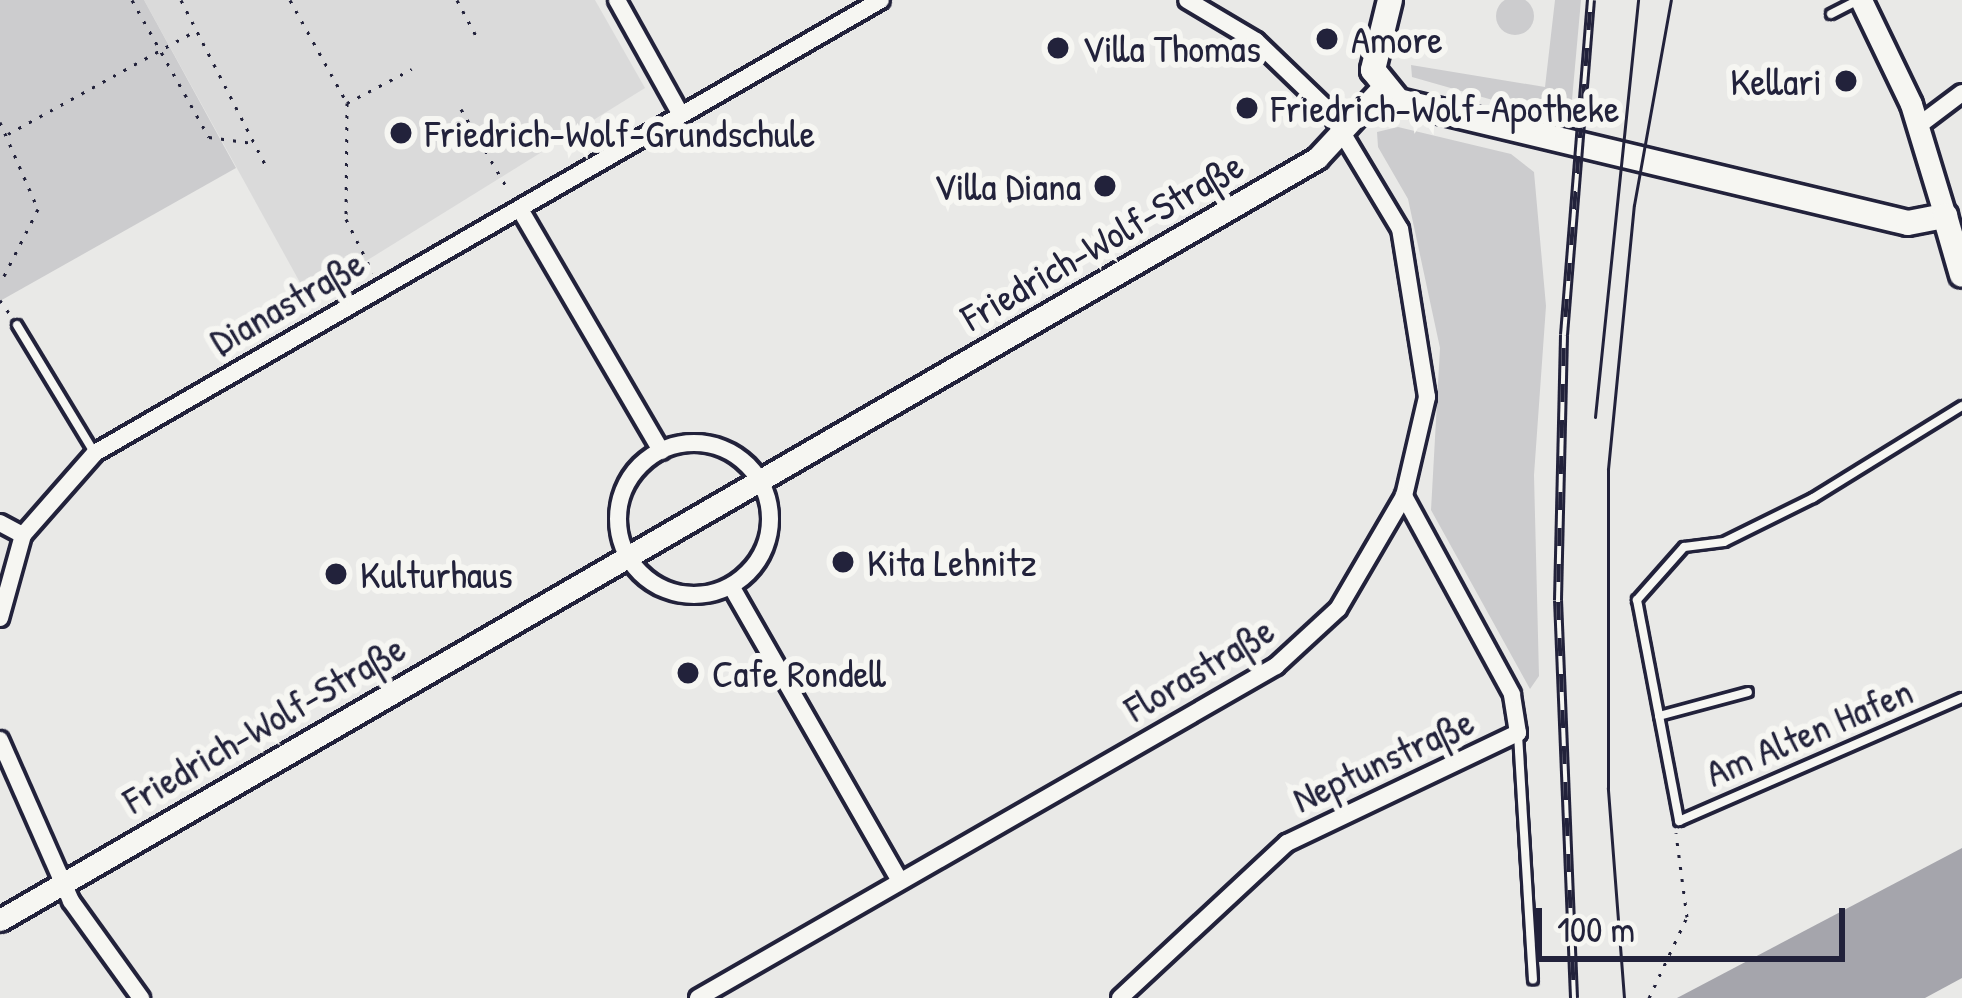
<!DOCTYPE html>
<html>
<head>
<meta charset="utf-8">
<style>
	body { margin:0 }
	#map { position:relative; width:1962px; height:998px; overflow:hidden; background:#e9e9e7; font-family:"Patrick Hand",sans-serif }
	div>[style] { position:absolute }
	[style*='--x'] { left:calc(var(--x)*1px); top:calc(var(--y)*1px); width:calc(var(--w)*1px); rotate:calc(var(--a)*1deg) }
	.built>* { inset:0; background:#dadada }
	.green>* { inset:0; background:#ccccce }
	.round { border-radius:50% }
	.water>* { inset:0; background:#a5a5ac }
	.path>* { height:3px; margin-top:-1.5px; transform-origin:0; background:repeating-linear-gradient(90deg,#22223b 0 3px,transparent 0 12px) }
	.roads { filter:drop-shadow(3px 0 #22223b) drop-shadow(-3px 0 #22223b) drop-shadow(0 3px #22223b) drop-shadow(0 -3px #22223b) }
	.service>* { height:8px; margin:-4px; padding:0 4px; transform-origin:4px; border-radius:4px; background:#f6f6f2 }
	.minor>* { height:16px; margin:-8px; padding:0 8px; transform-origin:8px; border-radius:8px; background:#f6f6f2 }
	.minor>.ring { margin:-8px; padding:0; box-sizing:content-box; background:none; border:16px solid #f6f6f2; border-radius:50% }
	.tertiary>* { height:21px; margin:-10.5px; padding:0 10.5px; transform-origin:10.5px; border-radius:10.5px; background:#f6f6f2 }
	.secondary>* { height:24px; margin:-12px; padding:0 12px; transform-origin:12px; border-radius:12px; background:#f6f6f2 }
	.tram>* { height:3px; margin:-1.5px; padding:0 1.5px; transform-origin:1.5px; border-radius:1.5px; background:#22223b }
	.rail>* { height:10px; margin-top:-5px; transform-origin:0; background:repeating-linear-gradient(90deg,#f6f6f2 0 18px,#22223b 0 36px); box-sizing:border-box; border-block:3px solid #22223b }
	.dots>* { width:33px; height:33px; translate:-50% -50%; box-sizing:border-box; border:6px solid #f6f6f2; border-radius:50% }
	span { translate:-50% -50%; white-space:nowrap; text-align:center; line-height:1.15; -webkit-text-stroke:12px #f6f6f2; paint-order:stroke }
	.poi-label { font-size:39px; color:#22223b }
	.left { translate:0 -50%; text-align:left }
	.right { translate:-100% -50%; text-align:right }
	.street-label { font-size:39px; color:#22223b }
	.scale { position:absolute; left:1536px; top:908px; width:309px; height:54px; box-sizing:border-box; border:6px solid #22223b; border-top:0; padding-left:15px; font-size:36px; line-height:42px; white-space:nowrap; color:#22223b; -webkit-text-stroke:9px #f6f6f2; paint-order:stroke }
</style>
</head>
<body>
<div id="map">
	<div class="built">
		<i style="clip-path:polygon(144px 0,595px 0,645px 88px,308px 297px)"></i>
	</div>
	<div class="green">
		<i class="round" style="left:1496px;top:-3px;width:38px;height:38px"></i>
		<i style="clip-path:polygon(0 0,144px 0,236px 168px,0 301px)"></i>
		<i style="clip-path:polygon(1555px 0,1581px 0,1570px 122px,1412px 77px,1411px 65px,1545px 87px)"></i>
		<i style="clip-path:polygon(1398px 127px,1511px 154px,1534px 172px,1546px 306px,1534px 475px,1539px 676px,1530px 689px,1431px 510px,1440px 348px,1408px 199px,1378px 147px,1377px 132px)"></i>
	</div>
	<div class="water">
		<i style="clip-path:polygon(1962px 848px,1962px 978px,1925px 998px,1677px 998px)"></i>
	</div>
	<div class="path">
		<i style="--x:132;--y:0;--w:157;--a:60.7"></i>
		<i style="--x:209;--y:137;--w:44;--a:7.8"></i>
		<i style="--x:181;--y:0;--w:184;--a:62.9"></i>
		<i style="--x:290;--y:0;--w:118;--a:61"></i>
		<i style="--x:347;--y:103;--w:73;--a:-27.6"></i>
		<i style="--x:457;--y:0;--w:40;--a:62"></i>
		<i style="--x:1406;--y:40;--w:28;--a:8"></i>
		<i style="--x:347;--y:103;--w:116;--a:90.5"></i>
		<i style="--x:346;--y:219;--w:60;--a:63.4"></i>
		<i style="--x:461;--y:109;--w:95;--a:59.7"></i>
		<i style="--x:0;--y:122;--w:95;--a:66.4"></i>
		<i style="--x:38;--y:209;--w:84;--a:116.9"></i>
		<i style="--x:8;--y:134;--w:213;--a:-28.8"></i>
		<i style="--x:0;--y:300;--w:16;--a:55"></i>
		<i style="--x:1649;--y:998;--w:89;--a:-64.9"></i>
		<i style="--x:1687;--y:917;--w:85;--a:-97.5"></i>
	</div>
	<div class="roads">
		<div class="service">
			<i style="--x:1831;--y:14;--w:28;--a:-27"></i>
			<i style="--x:17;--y:325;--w:149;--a:58.8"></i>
			<i style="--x:1962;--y:406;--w:175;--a:148.3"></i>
			<i style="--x:1813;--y:498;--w:99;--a:153.7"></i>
			<i style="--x:1724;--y:542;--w:40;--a:172.9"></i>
			<i style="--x:1684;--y:547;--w:71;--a:131.6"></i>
			<i style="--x:1637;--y:600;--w:225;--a:79.2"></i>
			<i style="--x:1679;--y:821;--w:309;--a:-23.5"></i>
			<i style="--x:1659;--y:716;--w:92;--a:-15.1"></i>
			<i style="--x:1518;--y:735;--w:245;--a:86.5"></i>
		</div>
		<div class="minor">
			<i style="--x:617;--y:0;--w:129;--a:60.9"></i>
			<i style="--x:1918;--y:126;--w:55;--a:-36.9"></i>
			<i style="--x:521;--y:211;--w:278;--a:59.7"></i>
			<i class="ring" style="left:618px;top:443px;width:136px;height:136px"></i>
			<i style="--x:0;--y:523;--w:26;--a:28"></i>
			<i style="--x:731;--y:586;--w:340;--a:60.2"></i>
			<i style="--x:0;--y:618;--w:86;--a:-74.5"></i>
			<i style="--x:23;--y:535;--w:109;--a:-48.7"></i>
			<i style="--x:95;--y:453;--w:907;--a:-29.96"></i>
			<i style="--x:0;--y:740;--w:176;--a:66.2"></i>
			<i style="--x:71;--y:901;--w:120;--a:54.2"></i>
			<i style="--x:698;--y:998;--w:667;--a:-29.87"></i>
			<i style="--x:1276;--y:666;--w:84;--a:-42.6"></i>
			<i style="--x:1338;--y:609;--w:131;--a:-59.7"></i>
			<i style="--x:1404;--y:496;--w:102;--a:-76.9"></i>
			<i style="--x:1427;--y:397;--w:170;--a:-99.1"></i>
			<i style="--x:1400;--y:229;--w:138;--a:-121"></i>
			<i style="--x:1329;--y:111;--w:101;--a:-136.2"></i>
			<i style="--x:1256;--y:41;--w:80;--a:-149.3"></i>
			<i style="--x:1120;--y:998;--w:228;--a:-42.9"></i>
			<i style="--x:1287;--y:843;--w:256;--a:-25.5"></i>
			<i style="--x:1518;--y:733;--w:39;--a:-99"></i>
			<i style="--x:1512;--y:694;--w:226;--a:-118.6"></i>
		</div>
		<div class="tertiary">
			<i style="--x:1861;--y:0;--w:115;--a:64.3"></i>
			<i style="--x:1911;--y:104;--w:117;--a:73.1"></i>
			<i style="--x:0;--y:920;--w:1522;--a:-30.05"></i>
			<i style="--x:1317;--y:158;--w:96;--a:-47.1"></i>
		</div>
		<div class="secondary">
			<i style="--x:1390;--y:0;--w:72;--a:103.7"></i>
			<i style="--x:1373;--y:70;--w:40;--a:51"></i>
			<i style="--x:1398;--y:101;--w:524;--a:13.45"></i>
			<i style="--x:1908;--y:223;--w:38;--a:-11"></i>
			<i style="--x:1945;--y:216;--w:61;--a:73.9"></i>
		</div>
	</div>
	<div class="tram">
		<i style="--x:1595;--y:417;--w:419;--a:-84.1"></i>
		<i style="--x:1624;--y:998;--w:211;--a:-94.4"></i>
		<i style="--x:1608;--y:788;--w:319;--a:-90"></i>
		<i style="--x:1608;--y:469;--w:265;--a:-84.4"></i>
		<i style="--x:1634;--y:205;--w:208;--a:-79.8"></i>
	</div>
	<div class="rail">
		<i style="--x:1574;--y:998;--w:398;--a:-92.3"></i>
		<i style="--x:1558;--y:600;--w:265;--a:-88.7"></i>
		<i style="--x:1564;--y:335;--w:336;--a:-85.4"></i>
	</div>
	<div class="dots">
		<i style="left:1327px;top:39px;background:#22223b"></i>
		<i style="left:1058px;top:48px;background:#22223b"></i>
		<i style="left:1846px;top:81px;background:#22223b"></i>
		<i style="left:1247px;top:108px;background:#22223b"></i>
		<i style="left:401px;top:133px;background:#22223b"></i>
		<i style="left:1105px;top:186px;background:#22223b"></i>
		<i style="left:843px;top:562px;background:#22223b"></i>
		<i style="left:336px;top:574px;background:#22223b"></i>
		<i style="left:688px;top:673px;background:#22223b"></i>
	</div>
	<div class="poi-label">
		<span class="left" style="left:1351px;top:39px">Amore</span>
		<span class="left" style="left:1082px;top:48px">Villa Thomas</span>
		<span class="right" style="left:1822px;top:81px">Kellari</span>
		<span class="left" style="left:1271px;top:108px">Friedrich-Wolf-Apotheke</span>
		<span class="left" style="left:425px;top:133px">Friedrich-Wolf-Grundschule</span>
		<span class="right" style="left:1081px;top:186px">Villa Diana</span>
		<span class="left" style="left:867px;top:562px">Kita Lehnitz</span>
		<span class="left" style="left:360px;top:574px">Kulturhaus</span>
		<span class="left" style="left:712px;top:673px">Cafe Rondell</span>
	</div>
	<div class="street-label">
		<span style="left:1102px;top:241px;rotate:-30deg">Friedrich-Wolf-Straße</span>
		<span style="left:287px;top:302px;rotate:-30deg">Dianastraße</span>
		<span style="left:1199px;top:669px;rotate:-31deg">Florastraße</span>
		<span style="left:264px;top:724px;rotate:-30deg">Friedrich-Wolf-Straße</span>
		<span style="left:1809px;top:732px;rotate:-23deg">Am Alten Hafen</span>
		<span style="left:1383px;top:760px;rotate:-25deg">Neptunstraße</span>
	</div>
	<div class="scale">100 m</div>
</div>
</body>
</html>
